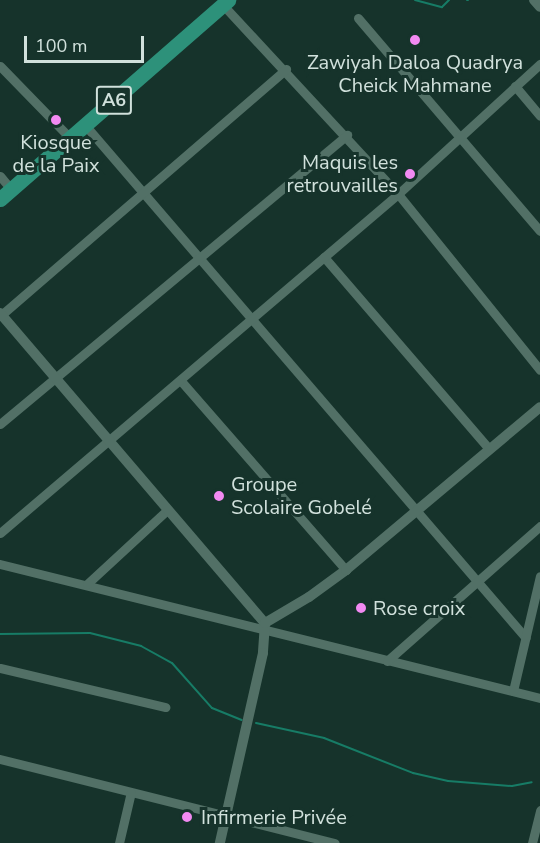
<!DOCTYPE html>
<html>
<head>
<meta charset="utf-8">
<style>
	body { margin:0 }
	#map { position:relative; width:540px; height:843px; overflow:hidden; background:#16332b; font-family:"Nunito Sans",sans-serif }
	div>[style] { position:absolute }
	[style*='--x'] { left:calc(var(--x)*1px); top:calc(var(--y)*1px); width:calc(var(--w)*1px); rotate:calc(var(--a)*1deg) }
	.stream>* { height:2px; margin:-1px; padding:0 1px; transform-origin:1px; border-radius:1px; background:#177c66 }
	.minor>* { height:9px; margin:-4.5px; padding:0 4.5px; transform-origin:4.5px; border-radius:4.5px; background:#527066 }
	.tertiary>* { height:10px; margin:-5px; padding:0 5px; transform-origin:5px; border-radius:5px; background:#527066 }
	.trunk>* { height:15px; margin:-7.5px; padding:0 7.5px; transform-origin:7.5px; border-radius:7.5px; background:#2d917a }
	.dots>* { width:16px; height:16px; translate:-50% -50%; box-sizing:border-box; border:3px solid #16332b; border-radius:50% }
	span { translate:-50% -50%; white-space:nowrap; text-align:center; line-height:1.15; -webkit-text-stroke:6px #16332b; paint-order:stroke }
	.shield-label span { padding:2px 4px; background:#16332b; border:2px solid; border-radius:4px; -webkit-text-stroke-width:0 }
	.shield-label { font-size:18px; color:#d1e1dc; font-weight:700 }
	.poi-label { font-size:20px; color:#d1e1dc }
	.right { translate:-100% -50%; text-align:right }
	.left { translate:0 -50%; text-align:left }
	.scale { position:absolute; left:24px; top:36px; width:120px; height:27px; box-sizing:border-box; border:3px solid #d1e1dc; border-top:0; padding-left:8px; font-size:18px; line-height:21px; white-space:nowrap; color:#d1e1dc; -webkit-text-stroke:4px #16332b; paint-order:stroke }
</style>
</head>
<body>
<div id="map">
	<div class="stream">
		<i style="--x:415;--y:0;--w:28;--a:15"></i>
		<i style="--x:442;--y:7;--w:10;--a:-45"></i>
		<i style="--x:467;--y:0;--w:1;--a:0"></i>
		<i style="--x:0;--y:634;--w:90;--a:-0.6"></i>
		<i style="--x:90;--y:633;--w:53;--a:14.3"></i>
		<i style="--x:141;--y:646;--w:35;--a:29"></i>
		<i style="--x:172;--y:663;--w:60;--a:48.4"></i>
		<i style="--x:212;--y:708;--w:32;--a:22"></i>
		<i style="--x:256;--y:723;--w:70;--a:12.4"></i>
		<i style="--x:324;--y:738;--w:96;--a:21.5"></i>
		<i style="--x:413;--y:773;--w:36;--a:13"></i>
		<i style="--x:448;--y:781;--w:64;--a:4.5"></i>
		<i style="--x:512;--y:786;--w:20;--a:-11"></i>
	</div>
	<div class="minor">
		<i style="--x:223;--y:5;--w:258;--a:47.2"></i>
		<i style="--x:398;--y:194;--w:226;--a:51.1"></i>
		<i style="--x:358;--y:18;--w:280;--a:49.5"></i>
		<i style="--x:0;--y:66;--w:100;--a:45.8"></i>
		<i style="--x:515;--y:86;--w:39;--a:50"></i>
		<i style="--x:85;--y:125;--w:676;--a:49.32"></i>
		<i style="--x:0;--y:176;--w:17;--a:50"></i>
		<i style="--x:324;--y:257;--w:253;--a:49.3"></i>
		<i style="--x:0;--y:316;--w:378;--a:-40.8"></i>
		<i style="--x:181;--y:381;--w:251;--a:48.9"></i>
		<i style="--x:0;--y:424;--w:452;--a:-39.8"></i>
		<i style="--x:0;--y:533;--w:523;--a:-40.42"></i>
		<i style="--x:398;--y:194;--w:193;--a:-42.5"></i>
		<i style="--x:0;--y:564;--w:556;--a:13.94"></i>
		<i style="--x:87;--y:584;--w:108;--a:-42.7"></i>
		<i style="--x:387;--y:661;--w:204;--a:-41.4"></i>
		<i style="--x:0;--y:668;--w:170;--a:13.3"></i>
		<i style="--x:513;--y:691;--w:118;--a:-76.8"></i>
		<i style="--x:0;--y:759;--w:345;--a:14.1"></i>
		<i style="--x:119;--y:843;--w:52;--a:-76.8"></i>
		<i style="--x:532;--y:843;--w:34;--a:-76"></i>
	</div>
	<div class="tertiary">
		<i style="--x:534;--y:0;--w:9;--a:49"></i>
		<i style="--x:0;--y:313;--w:408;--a:49.5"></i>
		<i style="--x:265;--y:623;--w:30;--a:94"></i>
		<i style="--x:263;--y:653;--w:195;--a:102.8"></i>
		<i style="--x:265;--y:623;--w:51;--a:-30.6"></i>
		<i style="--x:309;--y:597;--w:46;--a:-36.1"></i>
		<i style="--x:346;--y:570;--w:253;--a:-40"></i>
	</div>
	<div class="trunk">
		<i style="--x:0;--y:199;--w:303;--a:-41.1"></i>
	</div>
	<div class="dots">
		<i style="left:415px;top:40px;background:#f28af2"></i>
		<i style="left:56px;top:120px;background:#f28af2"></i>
		<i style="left:410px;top:174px;background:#f28af2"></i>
		<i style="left:219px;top:496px;background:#f28af2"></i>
		<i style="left:361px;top:608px;background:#f28af2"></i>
		<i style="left:187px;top:817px;background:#f28af2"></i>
	</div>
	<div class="shield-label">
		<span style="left:114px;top:100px">A6</span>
	</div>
	<div class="poi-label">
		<span style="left:415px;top:74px">Zawiyah Daloa Quadrya<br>Cheick Mahmane</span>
		<span style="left:56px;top:154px">Kiosque<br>de la Paix</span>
		<span class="right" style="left:398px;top:174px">Maquis les<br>retrouvailles</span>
		<span class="left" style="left:231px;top:496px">Groupe<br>Scolaire Gobelé</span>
		<span class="left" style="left:373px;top:608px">Rose croix</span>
		<span class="left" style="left:201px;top:817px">Infirmerie Privée</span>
	</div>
	<div class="scale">100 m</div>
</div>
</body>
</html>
